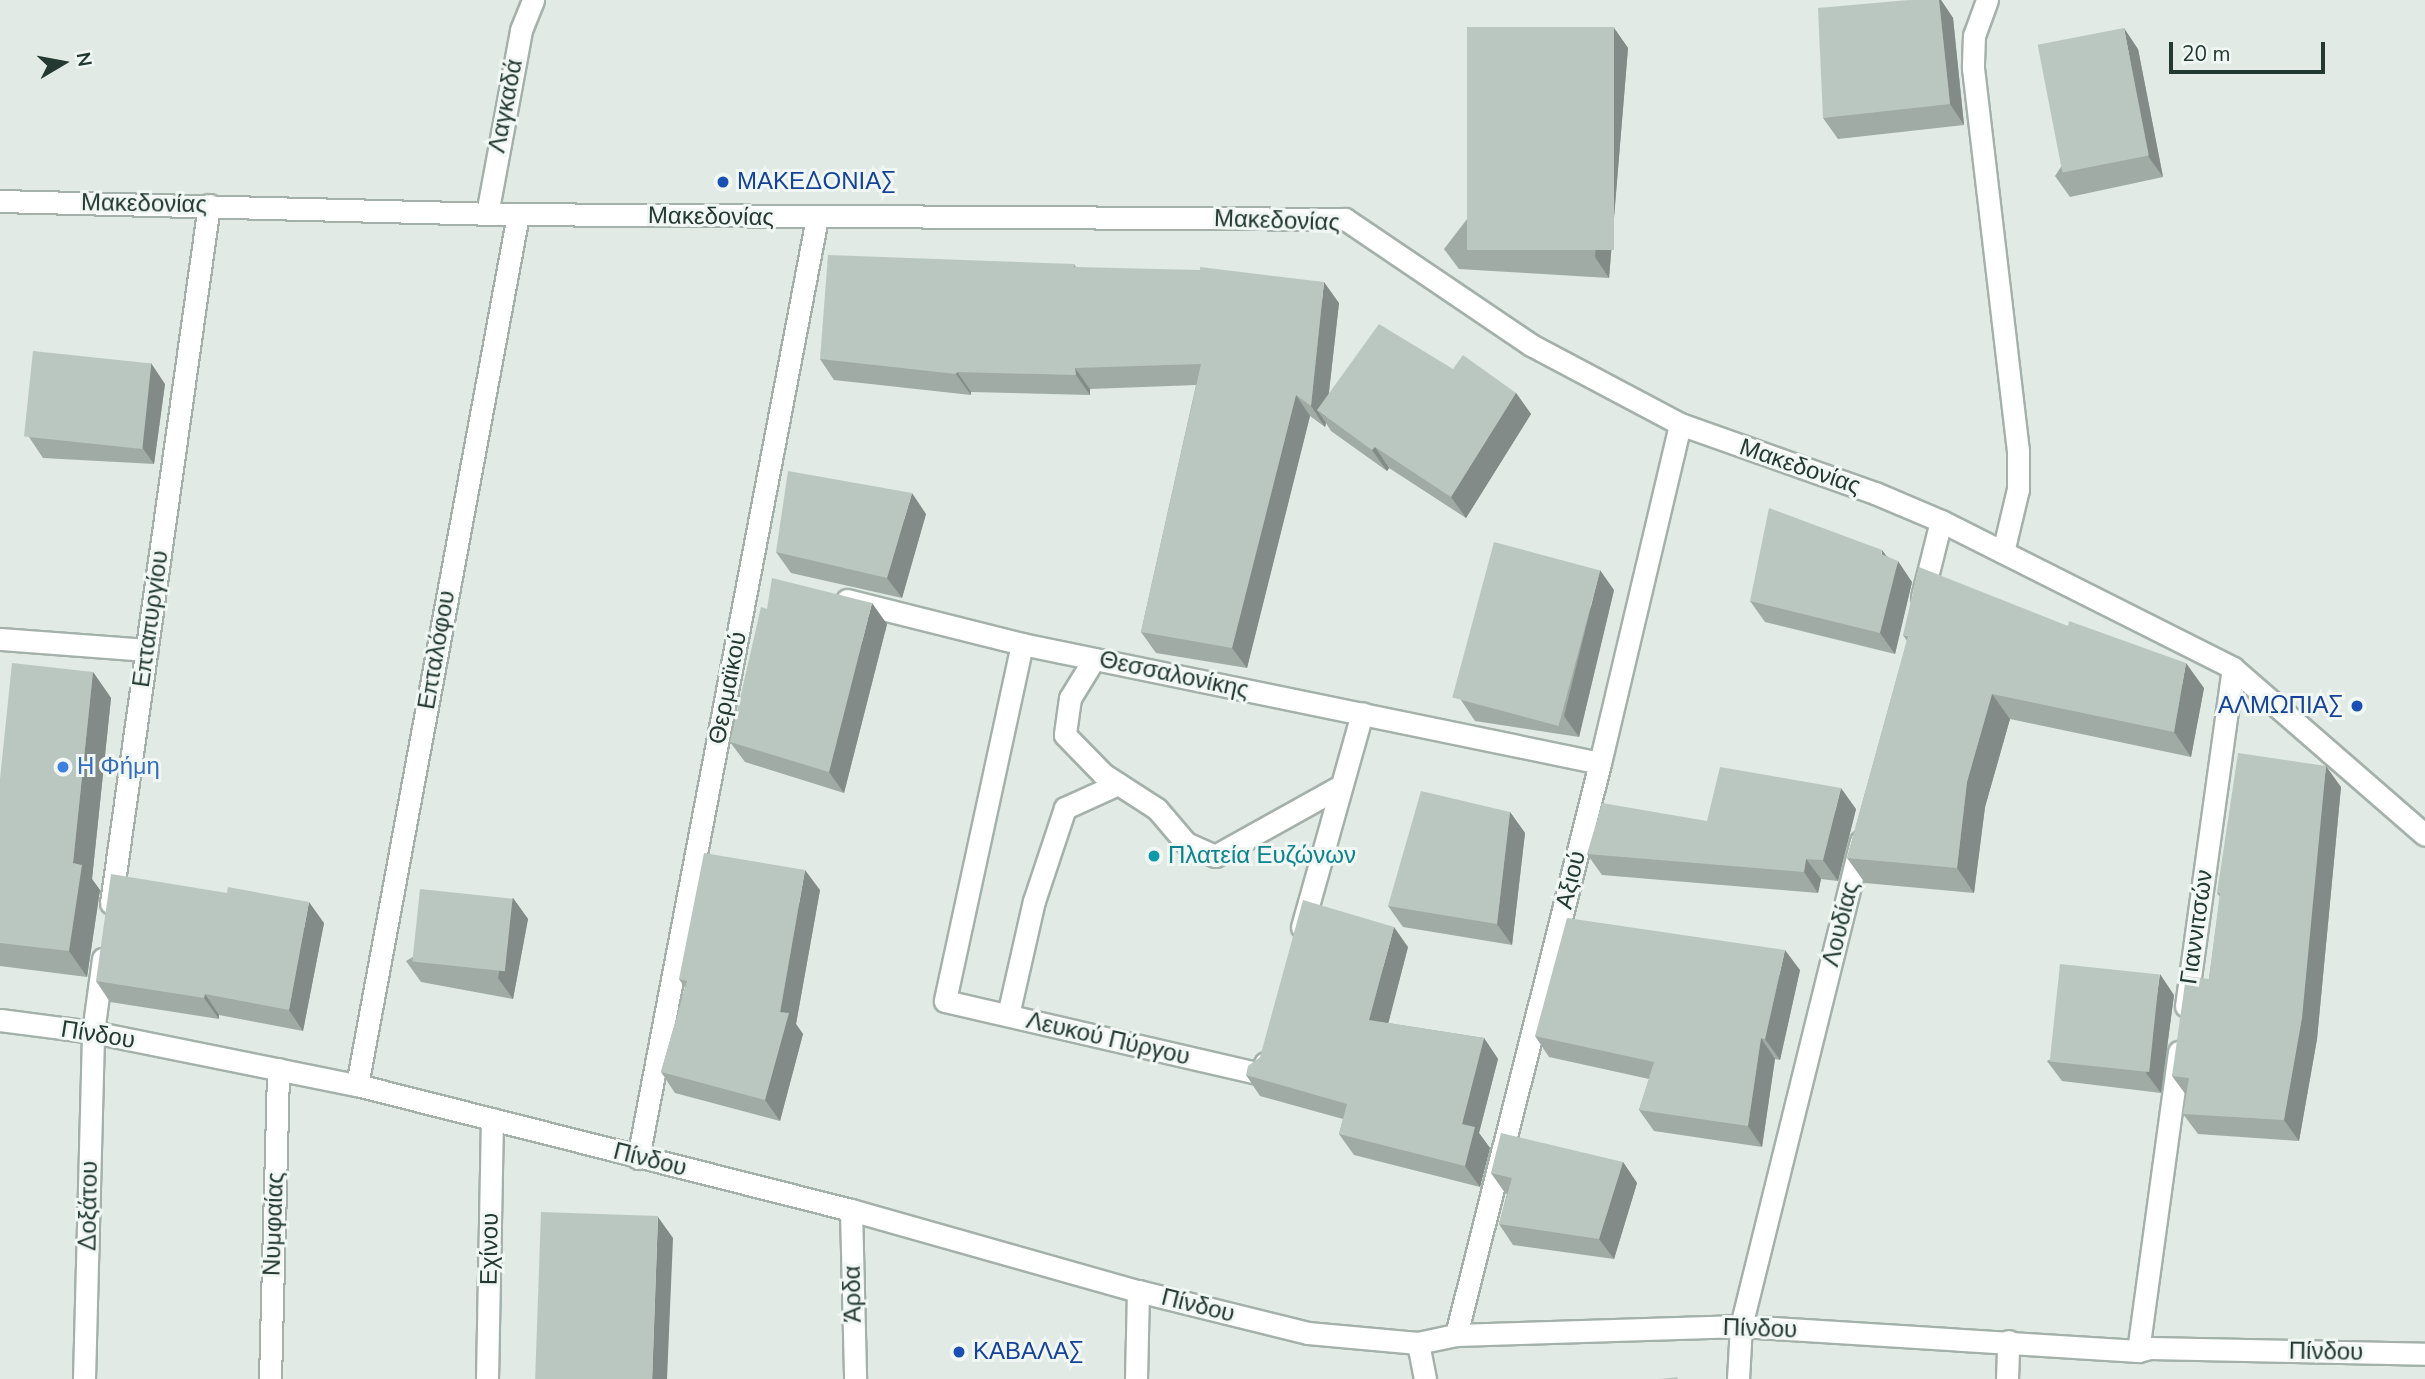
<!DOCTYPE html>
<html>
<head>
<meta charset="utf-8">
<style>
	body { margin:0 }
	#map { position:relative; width:2425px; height:1379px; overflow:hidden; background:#e1eae5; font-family:"Nunito Sans",sans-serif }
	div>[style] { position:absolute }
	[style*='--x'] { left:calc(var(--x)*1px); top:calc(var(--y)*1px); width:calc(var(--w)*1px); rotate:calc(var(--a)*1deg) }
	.roads { filter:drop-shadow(2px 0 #a4b1ab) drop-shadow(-2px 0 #a4b1ab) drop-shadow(0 2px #a4b1ab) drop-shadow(0 -2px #a4b1ab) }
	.minor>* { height:21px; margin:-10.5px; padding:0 10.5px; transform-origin:10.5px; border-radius:10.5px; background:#fff }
	.wall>* { inset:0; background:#a0aba6 }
	.shaded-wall>* { inset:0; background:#828b87 }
	.building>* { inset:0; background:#bac7c1; transform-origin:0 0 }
	.dots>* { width:19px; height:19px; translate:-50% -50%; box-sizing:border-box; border:4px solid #f1f7f4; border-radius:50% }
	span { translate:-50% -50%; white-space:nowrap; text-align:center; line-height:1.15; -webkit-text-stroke:6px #f1f7f4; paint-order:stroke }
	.street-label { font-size:24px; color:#233931 }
	.transit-label { font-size:24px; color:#164399 }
	.left { translate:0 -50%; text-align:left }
	.right { translate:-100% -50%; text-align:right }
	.shop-label { font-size:24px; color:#366cbe }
	.culture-label { font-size:24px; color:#0d838f }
	.north { position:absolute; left:28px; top:28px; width:70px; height:70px; -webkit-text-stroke:5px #f1f7f4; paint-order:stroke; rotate:80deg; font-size:19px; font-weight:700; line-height:28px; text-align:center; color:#233931 }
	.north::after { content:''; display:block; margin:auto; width:24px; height:32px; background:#233931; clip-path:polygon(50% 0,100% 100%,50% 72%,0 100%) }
	.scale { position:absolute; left:2169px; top:42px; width:156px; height:32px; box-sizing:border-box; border:4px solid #233931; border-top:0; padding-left:9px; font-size:21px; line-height:24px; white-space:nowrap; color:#233931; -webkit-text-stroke:5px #f1f7f4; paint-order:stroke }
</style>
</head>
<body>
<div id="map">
	<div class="roads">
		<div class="minor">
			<i style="--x:1987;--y:0;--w:37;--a:110"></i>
			<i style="--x:1974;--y:35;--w:33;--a:92"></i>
			<i style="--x:1973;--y:68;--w:385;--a:83.3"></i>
			<i style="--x:2018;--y:450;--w:39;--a:90"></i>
			<i style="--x:2018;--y:489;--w:65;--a:103.4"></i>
			<i style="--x:0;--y:201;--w:487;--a:1.5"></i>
			<i style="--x:487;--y:214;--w:858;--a:0.33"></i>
			<i style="--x:1345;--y:219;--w:225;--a:34.1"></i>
			<i style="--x:1531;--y:345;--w:169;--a:27.9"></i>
			<i style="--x:1680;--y:424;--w:207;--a:19.5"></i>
			<i style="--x:1875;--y:493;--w:72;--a:23"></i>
			<i style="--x:1941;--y:521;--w:327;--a:26.7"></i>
			<i style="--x:2233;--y:668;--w:254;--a:41"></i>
			<i style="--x:487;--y:214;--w:187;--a:-79.5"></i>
			<i style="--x:521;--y:30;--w:32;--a:-68"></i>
			<i style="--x:1922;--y:597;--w:78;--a:-76"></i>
			<i style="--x:847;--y:600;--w:180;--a:14.1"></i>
			<i style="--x:1022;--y:644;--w:590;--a:11.63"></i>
			<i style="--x:0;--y:639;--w:147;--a:4.3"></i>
			<i style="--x:1022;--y:644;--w:365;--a:102.2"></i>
			<i style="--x:945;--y:1001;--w:325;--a:13"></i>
			<i style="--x:1262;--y:1074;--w:11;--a:-75"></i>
			<i style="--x:1094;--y:659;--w:46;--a:121.6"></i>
			<i style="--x:1070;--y:698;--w:37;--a:98"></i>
			<i style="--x:1065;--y:735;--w:54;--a:45.7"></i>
			<i style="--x:1103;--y:774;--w:64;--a:32.9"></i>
			<i style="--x:1157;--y:809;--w:45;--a:49.5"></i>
			<i style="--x:1186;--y:843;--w:32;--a:24"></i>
			<i style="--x:1215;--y:856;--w:144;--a:-29.1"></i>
			<i style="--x:111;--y:903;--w:705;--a:-82.01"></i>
			<i style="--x:1302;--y:927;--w:222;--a:-74.3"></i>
			<i style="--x:2186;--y:1006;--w:341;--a:-82.1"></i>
			<i style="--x:1008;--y:1015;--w:117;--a:-77.2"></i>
			<i style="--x:1034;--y:901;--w:98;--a:-71.6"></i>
			<i style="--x:1065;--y:808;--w:58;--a:-24.4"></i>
			<i style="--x:0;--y:1020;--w:94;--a:7.4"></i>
			<i style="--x:93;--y:1032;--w:269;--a:11.4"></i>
			<i style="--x:357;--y:1085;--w:510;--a:14.2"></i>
			<i style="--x:851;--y:1210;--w:298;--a:15.8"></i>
			<i style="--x:1138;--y:1291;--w:175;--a:13.9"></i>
			<i style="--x:1308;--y:1333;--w:110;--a:5.2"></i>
			<i style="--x:1418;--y:1343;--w:39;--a:-12"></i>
			<i style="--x:1456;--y:1335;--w:285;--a:-1.8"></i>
			<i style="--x:1741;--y:1326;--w:398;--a:3.6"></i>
			<i style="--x:2138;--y:1351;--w:12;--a:-14"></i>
			<i style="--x:2150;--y:1348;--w:275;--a:1.2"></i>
			<i style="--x:357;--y:1085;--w:885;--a:-79.52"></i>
			<i style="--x:638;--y:1158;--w:957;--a:-79.22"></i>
			<i style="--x:851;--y:1210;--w:169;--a:88.6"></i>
			<i style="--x:1456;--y:1335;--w:590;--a:-75.87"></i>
			<i style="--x:1600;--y:763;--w:348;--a:-76.7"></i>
			<i style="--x:1418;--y:1343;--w:37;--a:79"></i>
			<i style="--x:2138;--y:1351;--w:302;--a:-82.2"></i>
			<i style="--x:84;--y:1379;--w:347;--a:-88.5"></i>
			<i style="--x:93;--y:1032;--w:74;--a:-82.2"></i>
			<i style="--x:270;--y:1379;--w:310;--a:-88.5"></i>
			<i style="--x:487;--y:1379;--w:260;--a:-88.9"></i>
			<i style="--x:1136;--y:1379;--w:88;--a:-88.7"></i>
			<i style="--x:1738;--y:1379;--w:53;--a:-86.8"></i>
			<i style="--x:1741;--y:1326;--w:499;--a:-76.1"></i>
			<i style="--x:2007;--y:1379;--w:38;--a:-88"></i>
		</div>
	</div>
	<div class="wall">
		<i style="clip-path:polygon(1909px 0,1941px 0,1953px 18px,1964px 125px,1838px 139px,1823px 118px)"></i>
		<i style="clip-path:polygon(1614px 28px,1628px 48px,1609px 278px,1459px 269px,1444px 249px)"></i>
		<i style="clip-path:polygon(2138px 49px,2163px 177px,2070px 197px,2055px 176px)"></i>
		<i style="clip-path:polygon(1074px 264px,1076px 267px,1339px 303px,1329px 393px,1453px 369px,1516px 393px,1531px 414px,1466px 518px,1389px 468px,1387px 471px,1331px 431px,1326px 423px,1325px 427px,1310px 416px,1247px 668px,1156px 653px,1141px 632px,1196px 385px,1090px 389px,1090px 395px,971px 392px,971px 395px,834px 380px,820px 359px)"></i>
		<i style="clip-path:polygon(165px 384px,154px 464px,43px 458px,29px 437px)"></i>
		<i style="clip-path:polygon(926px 514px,902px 598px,791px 573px,776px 552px)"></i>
		<i style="clip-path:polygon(1887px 556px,1912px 582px,1895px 654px,1765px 622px,1750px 601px)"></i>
		<i style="clip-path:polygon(1614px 590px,1579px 737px,1475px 721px,1461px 700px)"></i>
		<i style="clip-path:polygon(887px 624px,844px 793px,745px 762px,730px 742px)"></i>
		<i style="clip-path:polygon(1903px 635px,2204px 688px,2191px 757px,2010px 719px,1985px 807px,1974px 893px,1865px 883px,1847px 858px,1907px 641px)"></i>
		<i style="clip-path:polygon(93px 672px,111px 698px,92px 879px,100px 890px,87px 977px,0 966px,0 779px)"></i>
		<i style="clip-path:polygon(2341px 787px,2317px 1039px,2299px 1141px,2198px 1134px,2183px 1114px,2186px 1095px,2172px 1076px,2209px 979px,2220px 897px,2217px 893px)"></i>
		<i style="clip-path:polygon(1856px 809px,1838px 881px,1821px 879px,1818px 893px,1602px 875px,1587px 854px,1707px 821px)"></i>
		<i style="clip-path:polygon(1510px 812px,1525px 833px,1512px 945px,1403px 927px,1388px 906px)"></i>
		<i style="clip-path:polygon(820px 890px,796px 1024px,803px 1034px,780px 1121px,675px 1093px,661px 1072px,685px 988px,679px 979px)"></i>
		<i style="clip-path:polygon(513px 898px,528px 919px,513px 999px,421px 982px,406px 961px)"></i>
		<i style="clip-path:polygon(324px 923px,303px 1031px,219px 1015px,219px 1019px,110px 1002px,96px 981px)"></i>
		<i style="clip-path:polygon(1408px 947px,1388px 1023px,1484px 1038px,1498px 1059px,1479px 1133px,1490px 1148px,1480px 1187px,1354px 1155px,1339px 1134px,1343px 1119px,1260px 1096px,1246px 1075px)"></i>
		<i style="clip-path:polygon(1800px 970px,1780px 1060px,1775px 1059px,1762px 1147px,1654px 1131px,1639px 1110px,1649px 1079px,1549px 1057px,1535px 1036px)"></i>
		<i style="clip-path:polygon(2174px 995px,2161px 1093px,2062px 1081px,2047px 1061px)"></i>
		<i style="clip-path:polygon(1623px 1162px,1637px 1183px,1614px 1259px,1513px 1245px,1499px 1224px,1507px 1194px,1505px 1193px,1491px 1173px)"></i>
	</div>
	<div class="shaded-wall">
		<i style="clip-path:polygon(1939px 0,1941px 0,1953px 18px,1964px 125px,1950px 104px)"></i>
		<i style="clip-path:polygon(1614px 28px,1628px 48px,1609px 278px,1595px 257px)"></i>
		<i style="clip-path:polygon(2124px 28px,2138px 49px,2163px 177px,2148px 156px)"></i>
		<i style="clip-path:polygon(1324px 282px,1339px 303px,1326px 417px,1317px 410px,1326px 423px,1325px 427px,1311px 406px)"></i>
		<i style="clip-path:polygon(151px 363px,165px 384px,154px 464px,139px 443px)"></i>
		<i style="clip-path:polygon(1075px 368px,1090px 389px,1090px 395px,1076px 375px)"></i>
		<i style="clip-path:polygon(957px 372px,971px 392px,971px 395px,956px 374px)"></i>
		<i style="clip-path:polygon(1516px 393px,1531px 414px,1466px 518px,1451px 497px)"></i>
		<i style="clip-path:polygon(1296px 395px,1310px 416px,1247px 668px,1232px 648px)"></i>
		<i style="clip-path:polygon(1375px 447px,1389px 468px,1387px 471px,1372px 450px)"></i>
		<i style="clip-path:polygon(912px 493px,926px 514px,902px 598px,887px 578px)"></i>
		<i style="clip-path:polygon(1882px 550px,1896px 569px,1898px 561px,1912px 582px,1895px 654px,1880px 633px)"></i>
		<i style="clip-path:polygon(1600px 570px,1614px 590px,1579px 737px,1564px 716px)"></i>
		<i style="clip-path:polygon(872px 603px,887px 624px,844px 793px,829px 772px)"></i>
		<i style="clip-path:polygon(2186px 663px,2204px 688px,2191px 757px,2174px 732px)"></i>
		<i style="clip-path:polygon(93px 672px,111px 698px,92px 879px,100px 890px,87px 977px,69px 951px,73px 863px)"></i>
		<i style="clip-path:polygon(1992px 694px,2010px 719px,1985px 807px,1974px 893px,1957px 868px,1967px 782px)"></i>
		<i style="clip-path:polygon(2326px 766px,2341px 787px,2317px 1039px,2299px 1141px,2284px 1120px)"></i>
		<i style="clip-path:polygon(1841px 788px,1856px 809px,1838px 881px,1823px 860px)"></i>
		<i style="clip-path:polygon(1510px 812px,1525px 833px,1512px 945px,1497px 924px)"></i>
		<i style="clip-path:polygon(1806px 859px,1821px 879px,1818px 893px,1804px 872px)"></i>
		<i style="clip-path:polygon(805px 870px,820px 890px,796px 1024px,803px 1034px,780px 1121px,765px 1100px)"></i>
		<i style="clip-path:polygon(513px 898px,528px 919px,513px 999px,498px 978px)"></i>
		<i style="clip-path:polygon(309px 902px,324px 923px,303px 1031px,289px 1010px)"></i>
		<i style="clip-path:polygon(1394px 927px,1408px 947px,1384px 1040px,1369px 1020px)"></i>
		<i style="clip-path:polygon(1785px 950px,1800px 970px,1780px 1060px,1765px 1039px)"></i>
		<i style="clip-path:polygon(2160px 974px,2174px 995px,2161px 1093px,2146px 1073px)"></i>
		<i style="clip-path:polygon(205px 994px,219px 1015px,219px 1019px,204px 998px)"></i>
		<i style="clip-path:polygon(1484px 1038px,1498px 1059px,1479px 1133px,1490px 1148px,1480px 1187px,1465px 1166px,1462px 1124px)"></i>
		<i style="clip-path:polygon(1761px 1038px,1775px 1059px,1762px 1147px,1748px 1126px)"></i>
		<i style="clip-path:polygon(1623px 1162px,1637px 1183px,1614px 1259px,1599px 1239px)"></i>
		<i style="clip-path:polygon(658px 1217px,673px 1238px,667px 1379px,652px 1379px)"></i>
	</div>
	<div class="building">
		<i style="clip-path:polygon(1909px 0,1939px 0,1950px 104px,1823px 118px,1818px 8px)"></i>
		<i style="left:1467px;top:27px;width:147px;height:223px"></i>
		<i style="left:2124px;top:28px;width:130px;height:88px;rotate:79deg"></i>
		<i style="clip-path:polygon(828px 255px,1074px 264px,1074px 267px,1200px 270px,1200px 267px,1324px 282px,1311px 406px,1296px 395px,1232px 648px,1141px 632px,1201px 364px,1075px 368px,1076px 375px,957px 372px,956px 374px,820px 359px)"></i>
		<i style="clip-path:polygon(1379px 324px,1453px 369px,1463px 355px,1516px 393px,1451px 497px,1375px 447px,1372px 450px,1317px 410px)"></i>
		<i style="left:33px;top:351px;width:119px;height:86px;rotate:6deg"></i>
		<i style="clip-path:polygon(788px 471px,912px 493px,887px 578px,776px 552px)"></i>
		<i style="clip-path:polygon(1769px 508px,1882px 550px,1881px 554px,1898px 561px,1880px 633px,1750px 601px)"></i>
		<i style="left:1494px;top:542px;width:110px;height:161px;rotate:15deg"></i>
		<i style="clip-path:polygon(1919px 567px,2068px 626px,2069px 621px,2186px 663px,2174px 732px,1992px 694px,1967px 782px,1957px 868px,1847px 858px,1908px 636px,1903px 635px)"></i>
		<i style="clip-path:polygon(772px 578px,872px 603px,829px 772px,730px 742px,761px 607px,767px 609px)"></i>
		<i style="clip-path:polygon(12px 663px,93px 672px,73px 863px,82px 865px,69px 951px,0 943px,0 779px)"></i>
		<i style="clip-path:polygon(2238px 753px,2326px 766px,2302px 1018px,2284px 1120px,2183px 1114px,2189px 1078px,2172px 1076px,2186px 976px,2209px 979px,2220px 893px,2217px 893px)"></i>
		<i style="clip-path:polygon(1720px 767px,1841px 788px,1823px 860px,1806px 859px,1804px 872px,1587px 854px,1602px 803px,1707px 821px)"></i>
		<i style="clip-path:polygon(1421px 791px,1510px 812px,1497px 924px,1388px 906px)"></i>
		<i style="clip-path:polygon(704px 853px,805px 870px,780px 1012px,789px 1013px,765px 1100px,661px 1072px,687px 981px,679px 979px)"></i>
		<i style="clip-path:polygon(111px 874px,227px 893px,228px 887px,309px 902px,289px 1010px,205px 994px,204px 998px,96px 981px)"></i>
		<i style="left:420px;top:889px;width:93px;height:73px;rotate:6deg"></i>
		<i style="clip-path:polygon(1303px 900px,1394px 927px,1369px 1020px,1484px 1038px,1462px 1124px,1475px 1127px,1465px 1166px,1339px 1134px,1347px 1104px,1246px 1075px,1248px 1066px,1260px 1057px)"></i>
		<i style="clip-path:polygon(1567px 918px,1785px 950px,1765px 1039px,1761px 1038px,1748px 1126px,1639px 1110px,1654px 1062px,1535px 1036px)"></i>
		<i style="left:2060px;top:964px;width:100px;height:98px;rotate:6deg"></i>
		<i style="clip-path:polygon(1501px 1133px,1623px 1162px,1599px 1239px,1499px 1224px,1512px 1178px,1491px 1173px)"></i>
		<i style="left:541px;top:1212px;width:117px;height:167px;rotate:2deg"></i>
		<i style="clip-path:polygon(1677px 1377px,1678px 1379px,1661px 1379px)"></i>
	</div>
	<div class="dots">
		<i style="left:723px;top:182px;background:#1a4fb4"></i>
		<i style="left:2357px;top:706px;background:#1a4fb4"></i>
		<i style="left:63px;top:767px;background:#3f7fe0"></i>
		<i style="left:1154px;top:856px;background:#0f9aa8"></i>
		<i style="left:959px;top:1352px;background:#1a4fb4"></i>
	</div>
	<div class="street-label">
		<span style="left:506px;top:106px;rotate:-79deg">Λαγκαδά</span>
		<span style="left:144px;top:204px;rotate:1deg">Μακεδονίας</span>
		<span style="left:711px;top:217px;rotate:1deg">Μακεδονίας</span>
		<span style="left:1277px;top:221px;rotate:2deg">Μακεδονίας</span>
		<span style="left:1800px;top:467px;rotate:19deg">Μακεδονίας</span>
		<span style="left:151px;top:619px;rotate:-82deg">Επταπυργίου</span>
		<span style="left:437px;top:650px;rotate:-80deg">Επταλόφου</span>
		<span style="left:1174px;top:675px;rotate:12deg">Θεσσαλονίκης</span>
		<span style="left:728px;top:688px;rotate:-79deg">Θερμαϊκού</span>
		<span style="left:1571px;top:880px;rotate:-76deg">Αξιού</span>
		<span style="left:1841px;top:924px;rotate:-76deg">Λουδίας</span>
		<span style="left:2197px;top:927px;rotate:-82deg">Γιαννιτσών</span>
		<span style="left:98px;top:1035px;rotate:9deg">Πίνδου</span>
		<span style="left:1108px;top:1039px;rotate:13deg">Λευκού Πύργου</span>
		<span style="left:650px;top:1160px;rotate:14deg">Πίνδου</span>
		<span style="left:89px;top:1206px;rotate:-89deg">Δοξάτου</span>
		<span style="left:274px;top:1224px;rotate:-88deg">Νυμφαίας</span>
		<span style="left:490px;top:1249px;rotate:-89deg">Εχίνου</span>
		<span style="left:853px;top:1294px;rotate:-91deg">Άρδα</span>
		<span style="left:1198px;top:1306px;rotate:14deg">Πίνδου</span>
		<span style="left:1760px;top:1329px;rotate:2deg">Πίνδου</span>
		<span style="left:2326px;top:1352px;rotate:1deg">Πίνδου</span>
	</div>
	<div class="transit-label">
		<span class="left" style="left:737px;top:182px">ΜΑΚΕΔΟΝΙΑΣ</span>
		<span class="right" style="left:2343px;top:706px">ΑΛΜΩΠΙΑΣ</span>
		<span class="left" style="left:973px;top:1352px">ΚΑΒΑΛΑΣ</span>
	</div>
	<div class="shop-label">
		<span class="left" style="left:77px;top:767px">Η Φήμη</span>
	</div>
	<div class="culture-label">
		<span class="left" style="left:1168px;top:856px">Πλατεία Ευζώνων</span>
	</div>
	<div class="north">N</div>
	<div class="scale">20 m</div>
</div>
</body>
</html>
